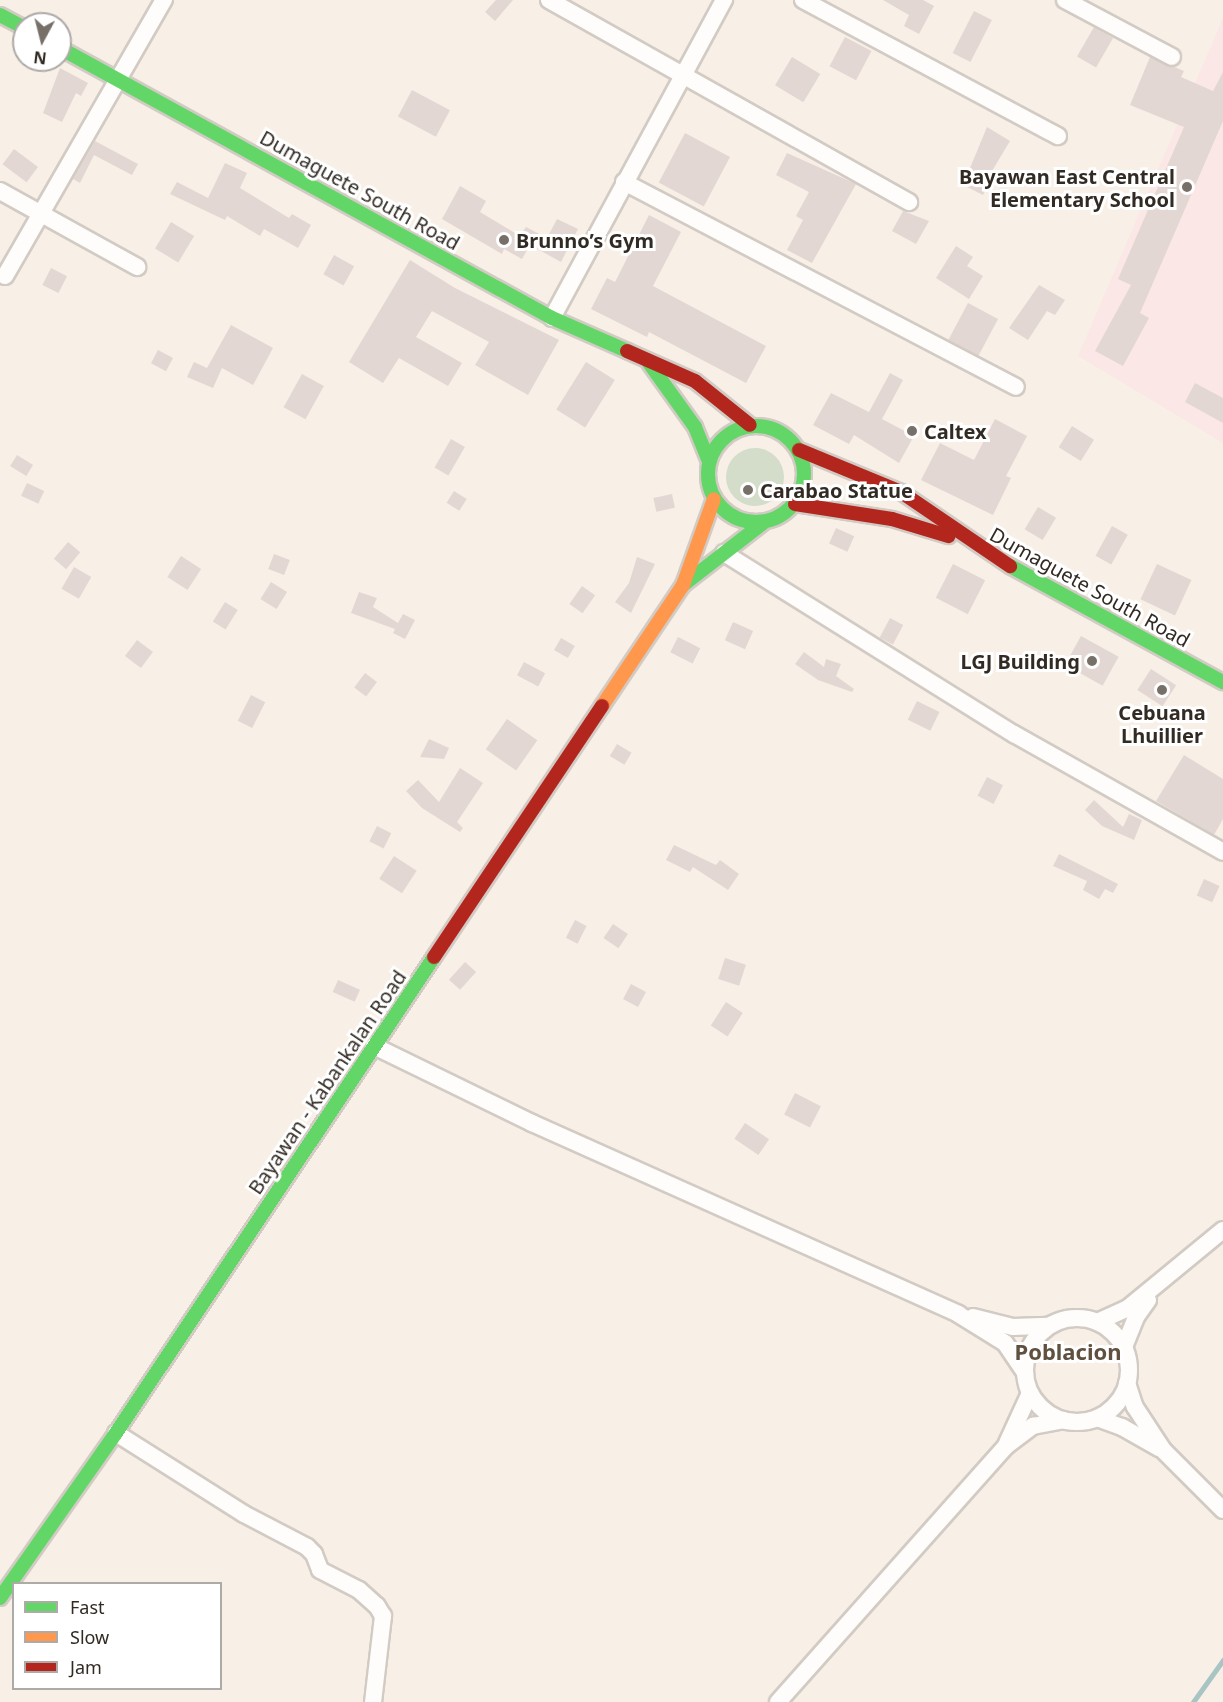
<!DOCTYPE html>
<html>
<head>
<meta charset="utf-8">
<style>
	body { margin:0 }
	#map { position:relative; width:1223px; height:1702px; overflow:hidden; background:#f8efe7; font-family:"Noto Sans",sans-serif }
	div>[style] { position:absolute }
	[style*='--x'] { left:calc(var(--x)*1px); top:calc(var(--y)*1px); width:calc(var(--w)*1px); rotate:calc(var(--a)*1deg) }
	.education>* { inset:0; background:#fae7e6 }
	.green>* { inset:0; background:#d4dcca }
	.round { border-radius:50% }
	.stream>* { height:5px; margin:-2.5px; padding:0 2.5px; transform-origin:2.5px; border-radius:2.5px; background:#a8c5c4 }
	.building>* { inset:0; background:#e3d7d3; transform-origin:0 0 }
	.roads { filter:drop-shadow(2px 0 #d2cbc4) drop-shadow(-2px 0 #d2cbc4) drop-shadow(0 2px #d2cbc4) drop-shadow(0 -2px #d2cbc4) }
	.street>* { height:16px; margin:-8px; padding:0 8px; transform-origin:8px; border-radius:8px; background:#fefdfb }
	.street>.ring { margin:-8px; padding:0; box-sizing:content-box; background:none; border:16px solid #fefdfb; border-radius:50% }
	.fast>* { height:14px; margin:-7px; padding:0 7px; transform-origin:7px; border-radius:7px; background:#63d668 }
	.fast>.ring { margin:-7px; padding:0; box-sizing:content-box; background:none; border:14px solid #63d668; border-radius:50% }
	.slow>* { height:14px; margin:-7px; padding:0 7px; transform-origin:7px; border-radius:7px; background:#ff974d }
	.jam>* { height:14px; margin:-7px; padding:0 7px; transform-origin:7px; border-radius:7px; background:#b3261e }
	.dots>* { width:16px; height:16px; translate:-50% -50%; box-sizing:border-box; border:3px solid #fff; border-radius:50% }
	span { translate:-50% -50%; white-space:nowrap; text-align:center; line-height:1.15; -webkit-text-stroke:6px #fff; paint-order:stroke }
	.poi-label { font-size:20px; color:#322b24; font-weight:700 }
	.right { translate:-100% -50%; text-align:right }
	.left { translate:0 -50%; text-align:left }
	.street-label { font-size:20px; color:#322b24 }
	.quarter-label { font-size:22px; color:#5f5040; font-weight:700 }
	.legend { position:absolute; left:12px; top:1582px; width:210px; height:108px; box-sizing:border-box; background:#fff; border:2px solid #adaaa7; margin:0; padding:8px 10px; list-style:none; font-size:18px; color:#322b24 }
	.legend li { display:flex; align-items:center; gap:12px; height:30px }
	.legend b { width:30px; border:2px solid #adaaa7 }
	.north { position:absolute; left:12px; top:12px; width:60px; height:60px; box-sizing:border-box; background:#fff; border:2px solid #adaaa7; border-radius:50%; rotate:187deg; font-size:16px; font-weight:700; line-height:24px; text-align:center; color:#322b24 }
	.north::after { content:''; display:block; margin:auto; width:21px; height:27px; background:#777068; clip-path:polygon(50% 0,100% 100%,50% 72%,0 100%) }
</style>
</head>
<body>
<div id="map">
	<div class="education">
		<i style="clip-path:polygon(1223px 18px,1223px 443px,1078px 356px)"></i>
	</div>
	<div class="green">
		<i class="round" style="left:726px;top:448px;width:58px;height:58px"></i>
	</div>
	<div class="stream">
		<i style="--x:1193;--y:1702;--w:52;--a:-54.5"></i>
	</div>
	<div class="building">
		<i style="clip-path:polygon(496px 0,513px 0,495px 21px,485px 12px)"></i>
		<i style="clip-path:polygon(883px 0,923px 0,934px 6px,919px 34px,904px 26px,909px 15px)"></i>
		<i style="left:974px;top:11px;width:20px;height:47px;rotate:27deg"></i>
		<i style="left:1094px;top:27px;width:22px;height:34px;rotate:30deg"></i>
		<i style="left:845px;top:37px;width:30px;height:33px;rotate:28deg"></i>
		<i style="left:792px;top:57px;width:33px;height:33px;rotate:31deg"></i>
		<i style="clip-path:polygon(1150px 57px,1184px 71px,1181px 77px,1213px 91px,1223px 72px,1223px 121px,1140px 313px,1149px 318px,1123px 366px,1095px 351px,1131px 285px,1118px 279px,1184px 127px,1130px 105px)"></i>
		<i style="clip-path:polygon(60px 68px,88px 83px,81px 96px,76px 93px,62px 122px,43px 113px)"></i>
		<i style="left:412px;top:90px;width:43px;height:30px;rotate:28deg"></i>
		<i style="clip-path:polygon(987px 127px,1010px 141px,989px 176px,992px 177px,983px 195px,963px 185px)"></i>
		<i style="left:685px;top:133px;width:51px;height:56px;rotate:28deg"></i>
		<i style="clip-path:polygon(95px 141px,138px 164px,132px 175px,94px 155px,80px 183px,73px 179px)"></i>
		<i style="left:14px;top:149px;width:30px;height:19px;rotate:37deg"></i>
		<i style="clip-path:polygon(787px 153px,856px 184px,812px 263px,787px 250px,803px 220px,796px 216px,809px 192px,776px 175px)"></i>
		<i style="clip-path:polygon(225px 163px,247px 173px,240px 188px,289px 218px,292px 214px,311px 225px,298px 248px,264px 229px,260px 236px,227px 216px,225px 220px,170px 194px,177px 182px,208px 198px)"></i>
		<i style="clip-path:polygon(460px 186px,486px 201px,480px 212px,520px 236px,526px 227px,547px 238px,557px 219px,578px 229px,561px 262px,530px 245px,522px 259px,504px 249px,502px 254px,442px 219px)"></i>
		<i style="clip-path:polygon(903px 211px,929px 221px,916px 244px,892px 231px)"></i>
		<i style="clip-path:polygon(649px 215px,681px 232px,653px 286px,766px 346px,746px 383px,649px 332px,647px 337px,591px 309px,607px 278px,615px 282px)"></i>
		<i style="left:171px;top:222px;width:27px;height:31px;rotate:31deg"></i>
		<i style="clip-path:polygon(956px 246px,973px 257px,967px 266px,983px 276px,969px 299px,936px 278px)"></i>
		<i style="left:334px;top:255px;width:23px;height:22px;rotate:29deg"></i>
		<i style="clip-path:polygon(410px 260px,455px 288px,559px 340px,528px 395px,475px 365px,489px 342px,432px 311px,416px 337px,462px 363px,448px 386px,399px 358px,383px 383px,349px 362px)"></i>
		<i style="left:51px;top:268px;width:18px;height:19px;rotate:27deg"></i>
		<i style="clip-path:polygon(1039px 285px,1065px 300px,1055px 315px,1047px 311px,1028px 340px,1009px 328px)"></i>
		<i style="left:968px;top:303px;width:34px;height:42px;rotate:28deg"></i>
		<i style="clip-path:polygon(231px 325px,273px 348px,253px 385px,222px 368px,213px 388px,187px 377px,194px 362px,207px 368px)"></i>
		<i style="left:158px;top:350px;width:17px;height:15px;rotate:28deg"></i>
		<i style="left:586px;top:362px;width:34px;height:56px;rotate:32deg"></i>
		<i style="clip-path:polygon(890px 373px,903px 380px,882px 419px,914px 436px,899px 463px,854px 435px,849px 444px,813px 425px,831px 393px,869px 412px)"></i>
		<i style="left:302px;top:374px;width:25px;height:38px;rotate:29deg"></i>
		<i style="clip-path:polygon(1195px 383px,1223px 398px,1223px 423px,1185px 402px)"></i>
		<i style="clip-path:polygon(995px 419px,1027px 436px,1006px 476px,1011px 478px,993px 515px,921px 480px,940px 443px,974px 460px)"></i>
		<i style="left:1072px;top:426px;width:26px;height:25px;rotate:32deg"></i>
		<i style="left:451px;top:439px;width:16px;height:33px;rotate:30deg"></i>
		<i style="left:17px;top:455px;width:19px;height:13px;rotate:32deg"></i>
		<i style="left:27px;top:483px;width:19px;height:14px;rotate:25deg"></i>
		<i style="left:454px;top:491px;width:15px;height:14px;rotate:32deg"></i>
		<i style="left:672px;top:494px;width:14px;height:19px;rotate:78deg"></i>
		<i style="left:1038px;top:507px;width:21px;height:26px;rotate:31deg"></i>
		<i style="left:1112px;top:526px;width:18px;height:34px;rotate:29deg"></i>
		<i style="left:836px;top:528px;width:20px;height:17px;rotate:24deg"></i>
		<i style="left:68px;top:542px;width:16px;height:22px;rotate:40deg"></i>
		<i style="left:274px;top:554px;width:17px;height:16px;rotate:21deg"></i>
		<i style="left:181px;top:556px;width:24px;height:25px;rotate:33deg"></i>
		<i style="clip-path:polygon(637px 557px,655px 564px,631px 613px,615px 602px,629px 583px)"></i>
		<i style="left:953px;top:564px;width:36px;height:38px;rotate:27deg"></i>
		<i style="left:1157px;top:564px;width:38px;height:39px;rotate:25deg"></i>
		<i style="left:74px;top:567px;width:20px;height:25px;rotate:30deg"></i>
		<i style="left:271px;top:582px;width:19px;height:20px;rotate:32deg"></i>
		<i style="left:582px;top:586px;width:16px;height:22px;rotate:35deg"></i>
		<i style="clip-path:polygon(359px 592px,377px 598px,373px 607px,398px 623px,403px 614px,415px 620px,405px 639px,393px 633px,395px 629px,351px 613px)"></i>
		<i style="left:225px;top:602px;width:15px;height:23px;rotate:32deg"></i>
		<i style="left:890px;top:618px;width:15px;height:22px;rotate:28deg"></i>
		<i style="left:733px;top:622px;width:22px;height:20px;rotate:24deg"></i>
		<i style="left:1081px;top:636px;width:43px;height:33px;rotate:29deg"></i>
		<i style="left:678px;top:637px;width:25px;height:17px;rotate:27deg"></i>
		<i style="left:561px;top:638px;width:16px;height:14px;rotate:30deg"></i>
		<i style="left:137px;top:640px;width:20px;height:20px;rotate:37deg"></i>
		<i style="clip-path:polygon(804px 652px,824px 667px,826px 659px,841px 664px,836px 676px,854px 689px,852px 692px,818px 680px,795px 664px)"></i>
		<i style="left:524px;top:662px;width:24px;height:15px;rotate:28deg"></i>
		<i style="left:1151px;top:669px;width:30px;height:25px;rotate:33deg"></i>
		<i style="left:365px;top:673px;width:15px;height:18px;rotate:37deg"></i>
		<i style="left:251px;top:695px;width:16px;height:29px;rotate:27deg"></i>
		<i style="left:917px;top:701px;width:25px;height:21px;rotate:26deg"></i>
		<i style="left:507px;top:719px;width:37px;height:37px;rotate:35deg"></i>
		<i style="clip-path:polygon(429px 739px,449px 748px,444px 759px,420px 757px)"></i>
		<i style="left:617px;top:744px;width:17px;height:14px;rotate:31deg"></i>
		<i style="clip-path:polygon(1184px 755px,1223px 779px,1223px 819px,1214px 835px,1156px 801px)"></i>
		<i style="clip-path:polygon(460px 768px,483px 783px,457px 822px,463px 828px,460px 832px,422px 808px,406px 791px,418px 780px,439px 802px)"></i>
		<i style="left:987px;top:777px;width:18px;height:21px;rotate:27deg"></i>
		<i style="clip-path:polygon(1094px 800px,1123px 827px,1129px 814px,1142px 820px,1134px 840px,1102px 826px,1085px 810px)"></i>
		<i style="left:377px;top:826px;width:16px;height:17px;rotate:27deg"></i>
		<i style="clip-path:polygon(674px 845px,716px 865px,720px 860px,739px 874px,728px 890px,693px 867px,690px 872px,666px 860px)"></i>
		<i style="clip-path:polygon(1059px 854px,1118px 884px,1113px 893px,1105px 889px,1099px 899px,1083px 890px,1087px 881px,1053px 866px)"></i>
		<i style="left:394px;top:856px;width:27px;height:27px;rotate:33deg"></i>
		<i style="left:1204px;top:879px;width:17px;height:18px;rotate:24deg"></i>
		<i style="left:575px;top:920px;width:13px;height:20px;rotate:27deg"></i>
		<i style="left:613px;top:924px;width:18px;height:17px;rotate:34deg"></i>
		<i style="left:725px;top:958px;width:22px;height:22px;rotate:18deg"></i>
		<i style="left:465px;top:962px;width:15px;height:24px;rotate:42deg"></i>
		<i style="left:338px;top:980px;width:24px;height:13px;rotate:24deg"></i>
		<i style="left:631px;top:984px;width:17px;height:17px;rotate:28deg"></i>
		<i style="left:726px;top:1002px;width:20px;height:28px;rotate:33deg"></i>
		<i style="left:795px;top:1093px;width:29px;height:24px;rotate:27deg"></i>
		<i style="left:745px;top:1123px;width:29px;height:19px;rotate:34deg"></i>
	</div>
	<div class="roads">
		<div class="street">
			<i style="--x:549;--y:0;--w:413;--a:29.3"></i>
			<i style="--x:803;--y:0;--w:289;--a:28.1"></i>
			<i style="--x:1065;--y:0;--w:121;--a:28"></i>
			<i style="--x:624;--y:182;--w:442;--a:27.6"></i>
			<i style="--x:0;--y:191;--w:157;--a:29"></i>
			<i style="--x:5;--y:276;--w:319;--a:-60.1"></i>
			<i style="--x:552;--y:318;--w:362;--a:-61.6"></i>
			<i style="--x:724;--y:553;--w:342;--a:32"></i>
			<i style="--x:1014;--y:734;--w:240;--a:29.4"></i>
			<i style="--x:374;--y:1046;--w:176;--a:26"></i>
			<i style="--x:532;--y:1123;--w:467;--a:24.1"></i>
			<i style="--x:958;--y:1314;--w:55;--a:31.7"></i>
			<i style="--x:1005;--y:1343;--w:36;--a:56"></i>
			<i style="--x:973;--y:1317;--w:41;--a:14"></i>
			<i style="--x:1013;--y:1327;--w:36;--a:-2"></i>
			<i class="ring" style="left:1025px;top:1318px;width:88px;height:88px"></i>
			<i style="--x:1097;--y:1322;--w:34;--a:-24"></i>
			<i style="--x:1128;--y:1308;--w:123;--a:-39.4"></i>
			<i style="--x:1124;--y:1347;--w:32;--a:-68"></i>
			<i style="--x:1136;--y:1317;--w:21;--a:-55"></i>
			<i style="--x:1127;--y:1383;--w:25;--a:72"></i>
			<i style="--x:1135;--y:1407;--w:51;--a:56.9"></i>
			<i style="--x:1163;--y:1450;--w:85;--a:45"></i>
			<i style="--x:1097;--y:1418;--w:27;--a:20"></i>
			<i style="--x:1122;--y:1427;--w:43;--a:29.6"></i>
			<i style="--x:116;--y:1433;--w:151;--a:32.3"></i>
			<i style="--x:244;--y:1514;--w:71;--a:27.6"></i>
			<i style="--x:307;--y:1547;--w:10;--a:45"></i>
			<i style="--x:314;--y:1554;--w:17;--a:69"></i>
			<i style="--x:320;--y:1570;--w:44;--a:27.1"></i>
			<i style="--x:359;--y:1590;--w:24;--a:42"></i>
			<i style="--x:377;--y:1606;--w:12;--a:59"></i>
			<i style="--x:383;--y:1616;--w:87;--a:96.6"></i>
			<i style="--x:1007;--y:1443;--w:55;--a:-65.3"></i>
			<i style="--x:778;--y:1702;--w:343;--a:-48.3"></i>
			<i style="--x:1006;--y:1446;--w:34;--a:-37"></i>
			<i style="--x:1033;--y:1426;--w:31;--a:-11"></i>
		</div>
		<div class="fast">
			<i style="--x:0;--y:15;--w:27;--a:28"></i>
			<i style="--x:60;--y:48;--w:561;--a:28.76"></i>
			<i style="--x:552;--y:318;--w:82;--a:23.7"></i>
			<i style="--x:649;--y:363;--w:79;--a:54.3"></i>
			<i style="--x:695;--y:427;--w:38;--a:68"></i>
			<i class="ring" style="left:708px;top:426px;width:82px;height:82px"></i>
			<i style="--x:1010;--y:566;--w:243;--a:28.6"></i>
			<i style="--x:683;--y:585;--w:101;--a:-37.8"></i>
			<i style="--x:0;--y:1598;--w:202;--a:-54.9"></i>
			<i style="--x:116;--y:1433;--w:572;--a:-56.25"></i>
		</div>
		<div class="slow">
			<i style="--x:602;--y:706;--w:146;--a:-56.2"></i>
			<i style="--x:683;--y:585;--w:91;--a:-70.2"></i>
		</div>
		<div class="jam">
			<i style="--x:627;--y:351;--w:74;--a:23.8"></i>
			<i style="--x:695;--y:381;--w:70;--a:38.7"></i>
			<i style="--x:799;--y:450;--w:110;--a:22.4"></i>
			<i style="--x:901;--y:492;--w:132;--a:34.2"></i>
			<i style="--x:795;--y:504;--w:98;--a:8.8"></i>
			<i style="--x:892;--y:519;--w:59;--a:16.9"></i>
			<i style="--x:434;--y:957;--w:302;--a:-56.2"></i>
		</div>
	</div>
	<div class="dots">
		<i style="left:1187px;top:187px;background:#777068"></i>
		<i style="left:504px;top:240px;background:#777068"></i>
		<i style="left:912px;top:431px;background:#777068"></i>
		<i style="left:748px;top:490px;background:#777068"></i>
		<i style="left:1092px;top:661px;background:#777068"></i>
		<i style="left:1162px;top:690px;background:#777068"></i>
	</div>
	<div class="poi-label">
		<span class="right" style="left:1175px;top:188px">Bayawan East Central<br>Elementary School</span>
		<span class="left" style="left:516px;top:240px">Brunno’s Gym</span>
		<span class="left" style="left:924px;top:431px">Caltex</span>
		<span class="left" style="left:760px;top:490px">Carabao Statue</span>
		<span class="right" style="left:1080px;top:661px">LGJ Building</span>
		<span style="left:1162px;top:724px">Cebuana<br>Lhuillier</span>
	</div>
	<div class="street-label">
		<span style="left:360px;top:190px;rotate:29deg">Dumaguete South Road</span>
		<span style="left:1090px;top:587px;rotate:29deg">Dumaguete South Road</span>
		<span style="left:327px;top:1082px;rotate:-56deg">Bayawan - Kabankalan Road</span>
	</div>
	<div class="quarter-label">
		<span style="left:1068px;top:1352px">Poblacion</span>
	</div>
	<ul class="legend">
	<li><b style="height:8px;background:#63d668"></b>Fast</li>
	<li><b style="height:8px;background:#ff974d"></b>Slow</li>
	<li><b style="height:8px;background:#b3261e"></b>Jam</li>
	</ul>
	<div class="north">N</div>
</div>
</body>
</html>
